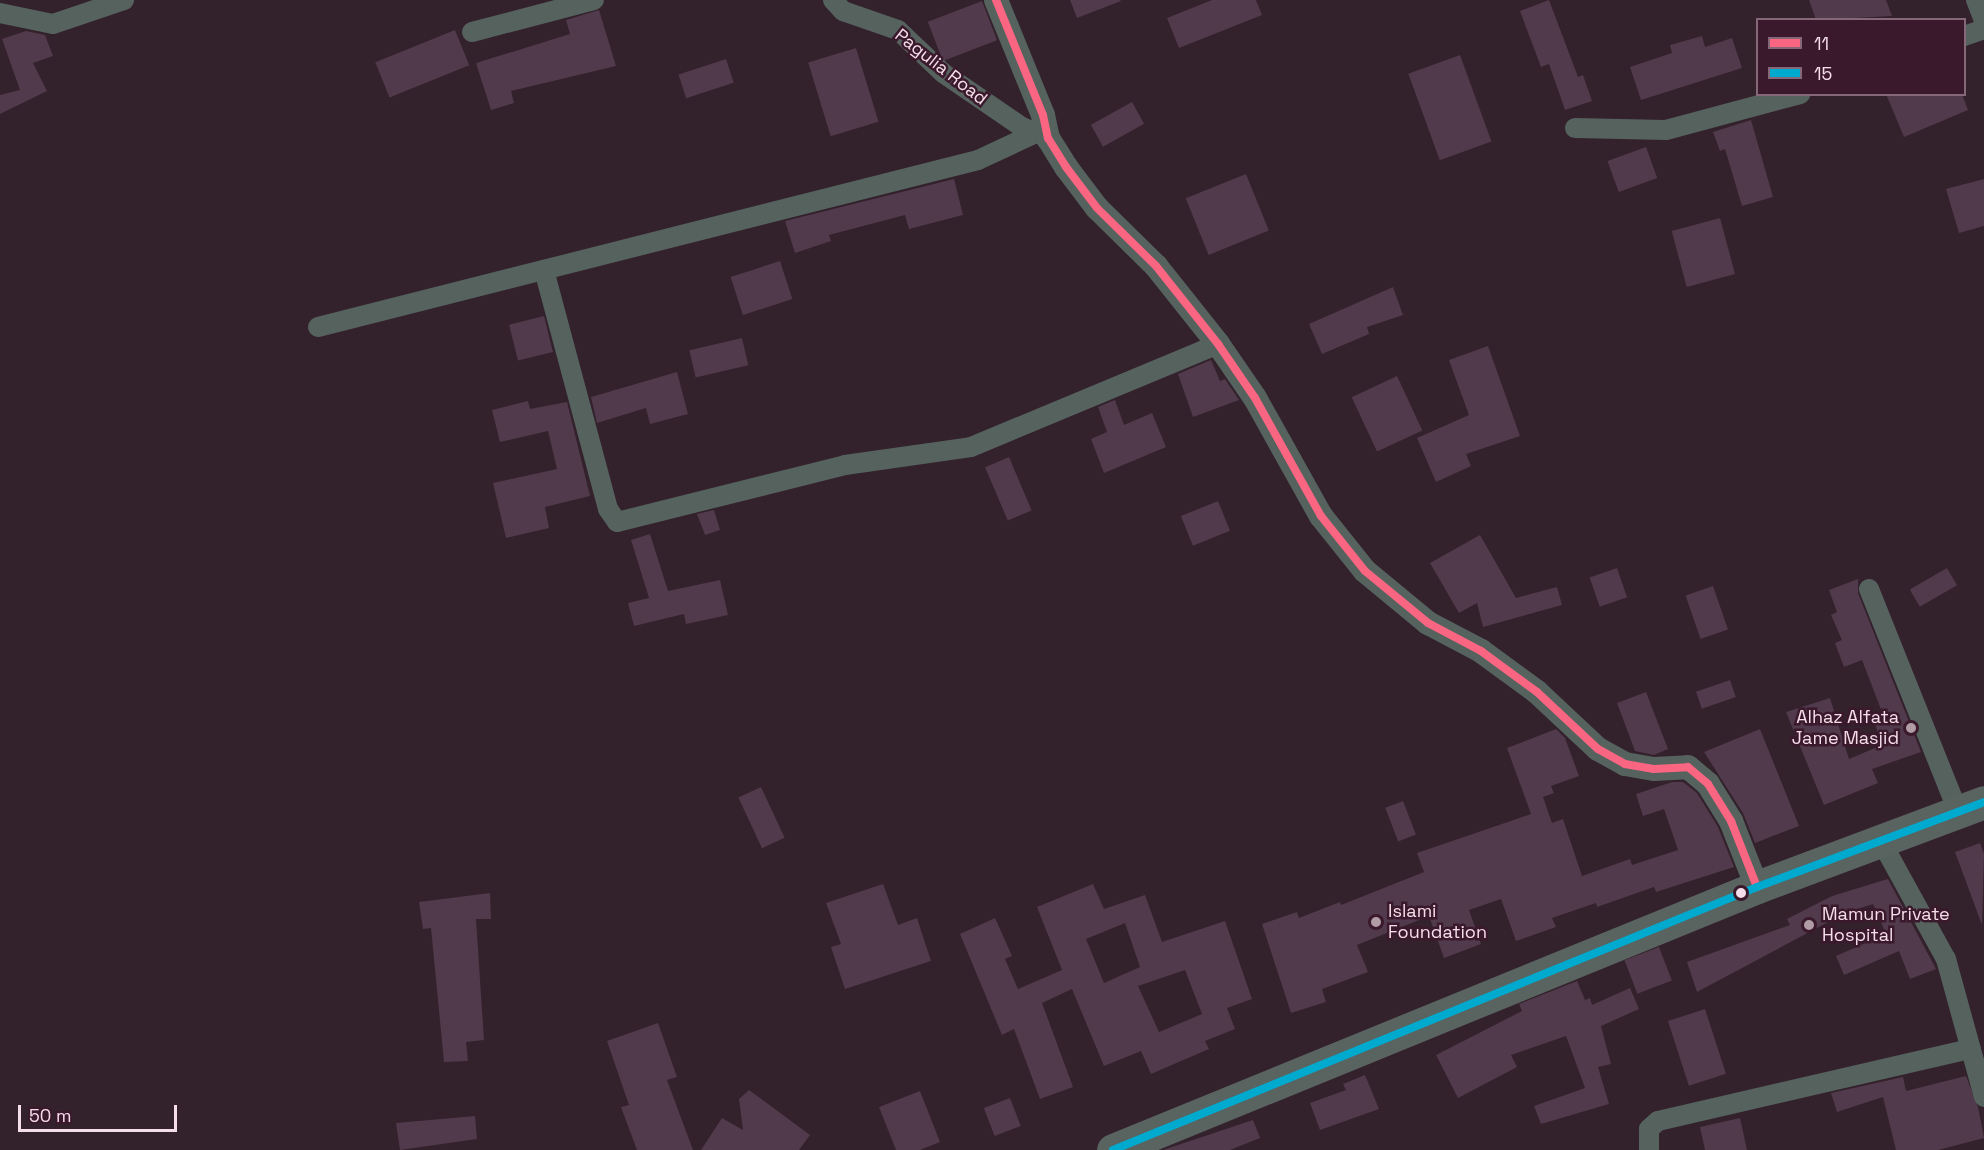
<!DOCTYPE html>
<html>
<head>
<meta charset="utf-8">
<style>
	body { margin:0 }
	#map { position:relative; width:1984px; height:1150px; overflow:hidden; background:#33212b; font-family:"Space Grotesk",sans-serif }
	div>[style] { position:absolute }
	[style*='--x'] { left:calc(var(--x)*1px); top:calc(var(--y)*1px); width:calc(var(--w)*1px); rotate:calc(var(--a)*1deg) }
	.building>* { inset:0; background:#513a4c; transform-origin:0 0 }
	.minor>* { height:20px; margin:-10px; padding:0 10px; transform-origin:10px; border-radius:10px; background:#55625e }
	.tertiary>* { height:24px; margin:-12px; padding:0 12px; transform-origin:12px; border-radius:12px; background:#55625e }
	.trunk>* { height:33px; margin:-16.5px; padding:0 16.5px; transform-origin:16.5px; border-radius:16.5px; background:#596461 }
	.bus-1>* { height:8px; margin:-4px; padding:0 4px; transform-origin:4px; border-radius:4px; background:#fa6682 }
	.bus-2>* { height:8px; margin:-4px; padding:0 4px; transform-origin:4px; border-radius:4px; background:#00a9ce }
	.dots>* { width:16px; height:16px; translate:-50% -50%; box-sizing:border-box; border:3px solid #3b192c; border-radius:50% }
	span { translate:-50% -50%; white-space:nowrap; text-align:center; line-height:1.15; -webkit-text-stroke:5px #3b192c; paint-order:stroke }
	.street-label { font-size:18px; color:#f5dee9 }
	.poi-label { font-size:18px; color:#f5dee9 }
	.right { translate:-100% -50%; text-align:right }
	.left { translate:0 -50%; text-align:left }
	.legend { position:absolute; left:1756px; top:18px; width:210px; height:78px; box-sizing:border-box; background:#3b192c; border:2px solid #856878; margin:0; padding:8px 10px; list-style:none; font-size:18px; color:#f5dee9 }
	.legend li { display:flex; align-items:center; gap:12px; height:30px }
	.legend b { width:30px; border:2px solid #856878 }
	.scale { position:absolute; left:18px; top:1105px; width:159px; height:27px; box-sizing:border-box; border:3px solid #f5dee9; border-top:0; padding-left:8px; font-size:18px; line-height:21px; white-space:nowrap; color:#f5dee9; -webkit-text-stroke:4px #3b192c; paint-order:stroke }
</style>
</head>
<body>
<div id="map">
	<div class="building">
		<i style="clip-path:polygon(1070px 0,1120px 0,1121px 1px,1077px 18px)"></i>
		<i style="clip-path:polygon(1212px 0,1256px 0,1262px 15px,1179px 48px,1167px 18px)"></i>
		<i style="clip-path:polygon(1549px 0,1578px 77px,1583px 75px,1592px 101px,1565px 110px,1549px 64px,1541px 67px,1520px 11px)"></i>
		<i style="clip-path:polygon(1809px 0,1886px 0,1892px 16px,1816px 20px)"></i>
		<i style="left:982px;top:1px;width:42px;height:58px;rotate:69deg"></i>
		<i style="clip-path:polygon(599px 10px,616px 66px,511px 91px,514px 103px,491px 110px,476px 63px,570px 34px,566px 20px)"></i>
		<i style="left:455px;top:30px;width:38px;height:86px;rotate:68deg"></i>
		<i style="clip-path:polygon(26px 31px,45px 35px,53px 56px,33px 63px,47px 91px,0 114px,0 95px,20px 90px,2px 39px)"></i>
		<i style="clip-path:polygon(1702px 36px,1705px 47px,1732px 38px,1742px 68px,1641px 100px,1630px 67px,1672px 53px,1670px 45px)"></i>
		<i style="left:856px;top:48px;width:77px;height:50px;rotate:73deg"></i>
		<i style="left:1460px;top:55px;width:92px;height:55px;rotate:70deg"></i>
		<i style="left:726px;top:59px;width:25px;height:50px;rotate:72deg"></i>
		<i style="clip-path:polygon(1886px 94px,1962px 94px,1968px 110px,1904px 137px)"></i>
		<i style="left:1132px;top:102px;width:25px;height:47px;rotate:61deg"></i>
		<i style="clip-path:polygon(1751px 120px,1773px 197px,1742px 206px,1725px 149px,1720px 151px,1713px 132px)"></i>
		<i style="left:1646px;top:147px;width:33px;height:41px;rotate:70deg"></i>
		<i style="left:1246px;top:174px;width:61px;height:65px;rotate:68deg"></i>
		<i style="clip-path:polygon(954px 179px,963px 215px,909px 229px,905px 215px,829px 235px,831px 241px,795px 253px,785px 221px)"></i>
		<i style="clip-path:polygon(1984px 179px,1984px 226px,1959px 233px,1946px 189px)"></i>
		<i style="left:1720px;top:218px;width:58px;height:50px;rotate:75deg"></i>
		<i style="left:780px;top:261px;width:40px;height:52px;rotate:72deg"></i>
		<i style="clip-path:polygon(1393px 287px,1403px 315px,1367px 327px,1369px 334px,1322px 354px,1309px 324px)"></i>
		<i style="left:544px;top:316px;width:37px;height:36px;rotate:76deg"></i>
		<i style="left:742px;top:338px;width:28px;height:54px;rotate:77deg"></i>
		<i style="clip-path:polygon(1488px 346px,1520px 436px,1466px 454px,1471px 466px,1436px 482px,1417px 438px,1469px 415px,1449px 360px)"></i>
		<i style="clip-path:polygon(1211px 360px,1220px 381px,1225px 379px,1239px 400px,1193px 417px,1178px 374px)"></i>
		<i style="clip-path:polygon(677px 372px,688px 414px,650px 424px,646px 408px,597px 423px,591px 397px)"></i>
		<i style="left:1397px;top:376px;width:60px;height:50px;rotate:65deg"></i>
		<i style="clip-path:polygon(1115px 400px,1124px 425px,1152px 413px,1166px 447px,1104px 473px,1091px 439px,1107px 432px,1098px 407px)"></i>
		<i style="clip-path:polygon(528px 401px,530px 409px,567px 402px,590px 496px,545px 507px,549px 528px,506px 538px,493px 483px,557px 469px,548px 431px,500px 442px,492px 410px)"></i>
		<i style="left:1009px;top:457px;width:58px;height:26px;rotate:67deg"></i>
		<i style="left:1218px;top:501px;width:32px;height:40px;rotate:68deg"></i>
		<i style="clip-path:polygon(714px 510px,720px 530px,705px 535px,697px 514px)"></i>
		<i style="clip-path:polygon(650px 534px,668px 591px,720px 580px,728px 615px,686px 624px,684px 614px,634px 626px,628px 603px,649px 598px,631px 540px)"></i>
		<i style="clip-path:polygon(1480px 535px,1516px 598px,1557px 587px,1562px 605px,1483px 627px,1477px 603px,1459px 613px,1430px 563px)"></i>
		<i style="left:1617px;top:568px;width:31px;height:29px;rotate:71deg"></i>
		<i style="left:1947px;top:568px;width:20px;height:43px;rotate:60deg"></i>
		<i style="clip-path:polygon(1858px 579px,1858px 593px,1921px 752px,1872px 769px,1878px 783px,1824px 805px,1786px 712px,1830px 698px,1849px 759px,1882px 745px,1872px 715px,1882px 712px,1862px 660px,1844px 667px,1835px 643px,1842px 640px,1831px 615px,1837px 612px,1829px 590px)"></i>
		<i style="left:1713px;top:586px;width:46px;height:29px;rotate:71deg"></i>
		<i style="left:1730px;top:680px;width:18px;height:36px;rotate:71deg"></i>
		<i style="clip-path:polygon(1646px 692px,1668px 749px,1654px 755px,1635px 751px,1617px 703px)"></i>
		<i style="clip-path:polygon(1556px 729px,1565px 738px,1579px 776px,1551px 786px,1554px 793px,1543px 797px,1552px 823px,1563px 819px,1582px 876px,1630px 859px,1632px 865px,1678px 850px,1664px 809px,1643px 816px,1636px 794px,1672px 782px,1683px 782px,1697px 793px,1718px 827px,1734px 867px,1656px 892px,1654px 887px,1597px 907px,1596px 903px,1552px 918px,1556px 927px,1516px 941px,1501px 899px,1469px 910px,1481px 944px,1444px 958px,1429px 916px,1357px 945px,1368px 972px,1322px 989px,1326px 1002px,1291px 1013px,1262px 924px,1297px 912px,1299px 918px,1340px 902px,1341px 905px,1424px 872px,1417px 853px,1531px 814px,1507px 748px)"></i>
		<i style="clip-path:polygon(1760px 729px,1799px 826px,1755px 843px,1743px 813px,1704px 752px)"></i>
		<i style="left:761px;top:787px;width:56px;height:25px;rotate:65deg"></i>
		<i style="left:1403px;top:801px;width:36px;height:19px;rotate:69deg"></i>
		<i style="clip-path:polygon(1980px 843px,1984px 854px,1982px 925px,1955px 852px)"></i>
		<i style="clip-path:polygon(1888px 879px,1936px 969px,1910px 979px,1899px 951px,1844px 975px,1836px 956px,1886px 934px,1873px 904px,1845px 913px,1697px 992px,1687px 962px,1790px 925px,1787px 919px,1832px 896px)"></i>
		<i style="clip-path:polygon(883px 884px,898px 925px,917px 918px,931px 961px,845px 989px,831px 947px,841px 944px,826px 903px)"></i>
		<i style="clip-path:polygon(evenodd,1093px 884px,1104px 909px,1145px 895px,1162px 942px,1225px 921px,1252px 999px,1227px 1008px,1235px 1029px,1205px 1041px,1209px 1049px,1151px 1074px,1141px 1051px,1104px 1066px,1072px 989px,1042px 1003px,1073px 1087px,1040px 1099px,1014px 1029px,1002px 1035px,960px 934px,995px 918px,1012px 956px,1005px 959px,1018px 989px,1062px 970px,1037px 907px,1093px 884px,1125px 923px,1140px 967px,1104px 983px,1086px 939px,1125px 923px,1093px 884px,1185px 970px,1202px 1014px,1159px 1032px,1138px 986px,1185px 970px)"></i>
		<i style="clip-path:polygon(490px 893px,491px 919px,476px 919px,484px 1040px,466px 1042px,468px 1061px,444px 1062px,431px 928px,423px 929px,419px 902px)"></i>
		<i style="left:1659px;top:947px;width:36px;height:37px;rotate:69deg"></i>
		<i style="clip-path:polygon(1577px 981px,1585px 1000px,1590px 998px,1592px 1005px,1630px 988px,1639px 1009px,1601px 1026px,1611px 1064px,1598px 1067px,1609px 1104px,1541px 1124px,1534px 1106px,1585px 1088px,1566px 1036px,1511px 1055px,1517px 1067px,1458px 1098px,1436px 1055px,1522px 1011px,1519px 1004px)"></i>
		<i style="left:1705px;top:1009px;width:68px;height:39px;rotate:72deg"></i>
		<i style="clip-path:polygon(658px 1023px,677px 1077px,667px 1080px,693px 1150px,637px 1150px,621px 1107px,629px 1105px,607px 1041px)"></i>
		<i style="clip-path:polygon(1365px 1075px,1379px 1109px,1320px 1130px,1310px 1103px,1346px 1090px,1343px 1084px)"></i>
		<i style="clip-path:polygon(1966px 1076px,1978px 1107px,1984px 1138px,1938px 1150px,1896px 1150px,1883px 1097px,1837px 1112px,1831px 1093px,1903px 1077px,1906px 1091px)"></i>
		<i style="clip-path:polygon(749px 1090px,810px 1135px,799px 1150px,701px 1150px,722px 1118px,743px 1130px,739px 1099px)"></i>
		<i style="clip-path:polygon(920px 1091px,940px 1142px,920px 1150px,896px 1150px,879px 1107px)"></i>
		<i style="left:1010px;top:1098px;width:30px;height:28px;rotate:69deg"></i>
		<i style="clip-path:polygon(475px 1116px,477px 1139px,400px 1150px,396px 1123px)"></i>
		<i style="clip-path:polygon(1740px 1118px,1747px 1150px,1705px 1150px,1700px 1127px)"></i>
		<i style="clip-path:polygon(1253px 1120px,1260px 1138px,1230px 1150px,1163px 1150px)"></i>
	</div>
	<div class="minor">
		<i style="--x:833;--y:0;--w:15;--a:48"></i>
		<i style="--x:843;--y:11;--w:58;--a:19.1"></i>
		<i style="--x:898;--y:30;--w:62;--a:43.7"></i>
		<i style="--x:943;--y:73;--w:96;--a:34.4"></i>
		<i style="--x:1022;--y:127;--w:22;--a:21"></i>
		<i style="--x:1976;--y:0;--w:22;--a:69"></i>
		<i style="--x:0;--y:13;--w:54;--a:11.7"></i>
		<i style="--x:53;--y:24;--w:75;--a:-18.7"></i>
		<i style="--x:472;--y:32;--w:126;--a:-14.7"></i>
		<i style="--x:1964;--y:36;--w:21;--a:-19"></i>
		<i style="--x:1575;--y:128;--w:91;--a:1.3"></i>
		<i style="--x:1666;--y:130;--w:139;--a:-15"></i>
		<i style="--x:544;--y:270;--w:247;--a:75"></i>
		<i style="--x:608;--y:509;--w:16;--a:55"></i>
		<i style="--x:617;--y:522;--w:235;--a:-14"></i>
		<i style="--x:845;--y:465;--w:127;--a:-8.1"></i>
		<i style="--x:971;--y:447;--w:268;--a:-22.6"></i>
		<i style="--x:318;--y:327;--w:681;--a:-14.2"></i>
		<i style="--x:978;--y:160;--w:64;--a:-25"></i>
		<i style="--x:1869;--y:589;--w:240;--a:68.2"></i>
		<i style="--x:1881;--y:841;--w:135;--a:61.2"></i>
		<i style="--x:1946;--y:959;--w:143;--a:74.6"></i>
		<i style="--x:1649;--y:1150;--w:21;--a:-90"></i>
		<i style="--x:1649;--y:1129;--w:12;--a:-42"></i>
		<i style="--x:1658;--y:1121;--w:321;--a:-13"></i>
	</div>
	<div class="tertiary">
		<i style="--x:996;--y:0;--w:124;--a:67.8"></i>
		<i style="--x:1043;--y:115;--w:24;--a:78"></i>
		<i style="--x:1048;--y:138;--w:34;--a:58"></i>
		<i style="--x:1066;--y:167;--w:51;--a:52.9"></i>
		<i style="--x:1097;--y:208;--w:83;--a:44.5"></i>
		<i style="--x:1156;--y:266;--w:100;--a:51.5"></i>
		<i style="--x:1218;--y:344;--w:65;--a:55.6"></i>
		<i style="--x:1255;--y:398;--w:135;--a:60.8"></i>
		<i style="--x:1321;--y:516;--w:70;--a:51.3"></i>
		<i style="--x:1365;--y:571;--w:82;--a:39.5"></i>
		<i style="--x:1428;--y:623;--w:60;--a:27.8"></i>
		<i style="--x:1481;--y:651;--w:69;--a:36.2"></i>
		<i style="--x:1537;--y:692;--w:83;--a:43.1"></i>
		<i style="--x:1598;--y:749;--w:31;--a:29"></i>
		<i style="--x:1625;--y:764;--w:29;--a:10"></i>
		<i style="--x:1654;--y:769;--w:34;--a:-3"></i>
		<i style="--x:1688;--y:767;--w:26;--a:40"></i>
		<i style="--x:1708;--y:784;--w:44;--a:58.1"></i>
		<i style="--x:1731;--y:821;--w:71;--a:68.5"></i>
	</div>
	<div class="trunk">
		<i style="--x:1113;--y:1150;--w:696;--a:-22.21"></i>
		<i style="--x:1757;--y:887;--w:242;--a:-20.5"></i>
	</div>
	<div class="bus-1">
		<i style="--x:996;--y:0;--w:124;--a:67.8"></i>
		<i style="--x:1043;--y:115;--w:24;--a:78"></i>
		<i style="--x:1048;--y:138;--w:34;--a:58"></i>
		<i style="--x:1066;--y:167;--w:51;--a:52.9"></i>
		<i style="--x:1097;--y:208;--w:83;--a:44.5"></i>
		<i style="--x:1156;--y:266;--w:100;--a:51.5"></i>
		<i style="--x:1218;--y:344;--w:65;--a:55.6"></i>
		<i style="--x:1255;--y:398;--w:135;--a:60.8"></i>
		<i style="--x:1321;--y:516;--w:70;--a:51.3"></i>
		<i style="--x:1365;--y:571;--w:82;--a:39.5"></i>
		<i style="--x:1428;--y:623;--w:60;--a:27.8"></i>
		<i style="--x:1481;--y:651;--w:69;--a:36.2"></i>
		<i style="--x:1537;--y:692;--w:83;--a:43.1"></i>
		<i style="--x:1598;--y:749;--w:31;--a:29"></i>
		<i style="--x:1625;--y:764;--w:29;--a:10"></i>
		<i style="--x:1654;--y:769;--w:34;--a:-3"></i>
		<i style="--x:1688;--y:767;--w:26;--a:40"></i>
		<i style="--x:1708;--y:784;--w:44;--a:58.1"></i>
		<i style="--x:1731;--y:821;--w:71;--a:68.5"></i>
	</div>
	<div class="bus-2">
		<i style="--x:1113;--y:1150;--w:696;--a:-22.21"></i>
		<i style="--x:1757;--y:887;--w:242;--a:-20.5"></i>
	</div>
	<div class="dots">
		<i style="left:1911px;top:728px;background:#b19ca6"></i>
		<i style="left:1741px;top:893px;background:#f5dee9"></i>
		<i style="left:1376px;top:922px;background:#b19ca6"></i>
		<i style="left:1809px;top:925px;background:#b19ca6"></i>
	</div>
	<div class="street-label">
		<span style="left:941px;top:67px;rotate:38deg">Pagulia Road</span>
	</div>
	<div class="poi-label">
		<span class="right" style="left:1899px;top:728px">Alhaz Alfata<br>Jame Masjid</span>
		<span class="left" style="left:1388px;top:922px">Islami<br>Foundation</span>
		<span class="left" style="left:1822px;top:925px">Mamun Private<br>Hospital</span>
	</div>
	<ul class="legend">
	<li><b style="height:8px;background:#fa6682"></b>11</li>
	<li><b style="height:8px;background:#00a9ce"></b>15</li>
	</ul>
	<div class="scale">50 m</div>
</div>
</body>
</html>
